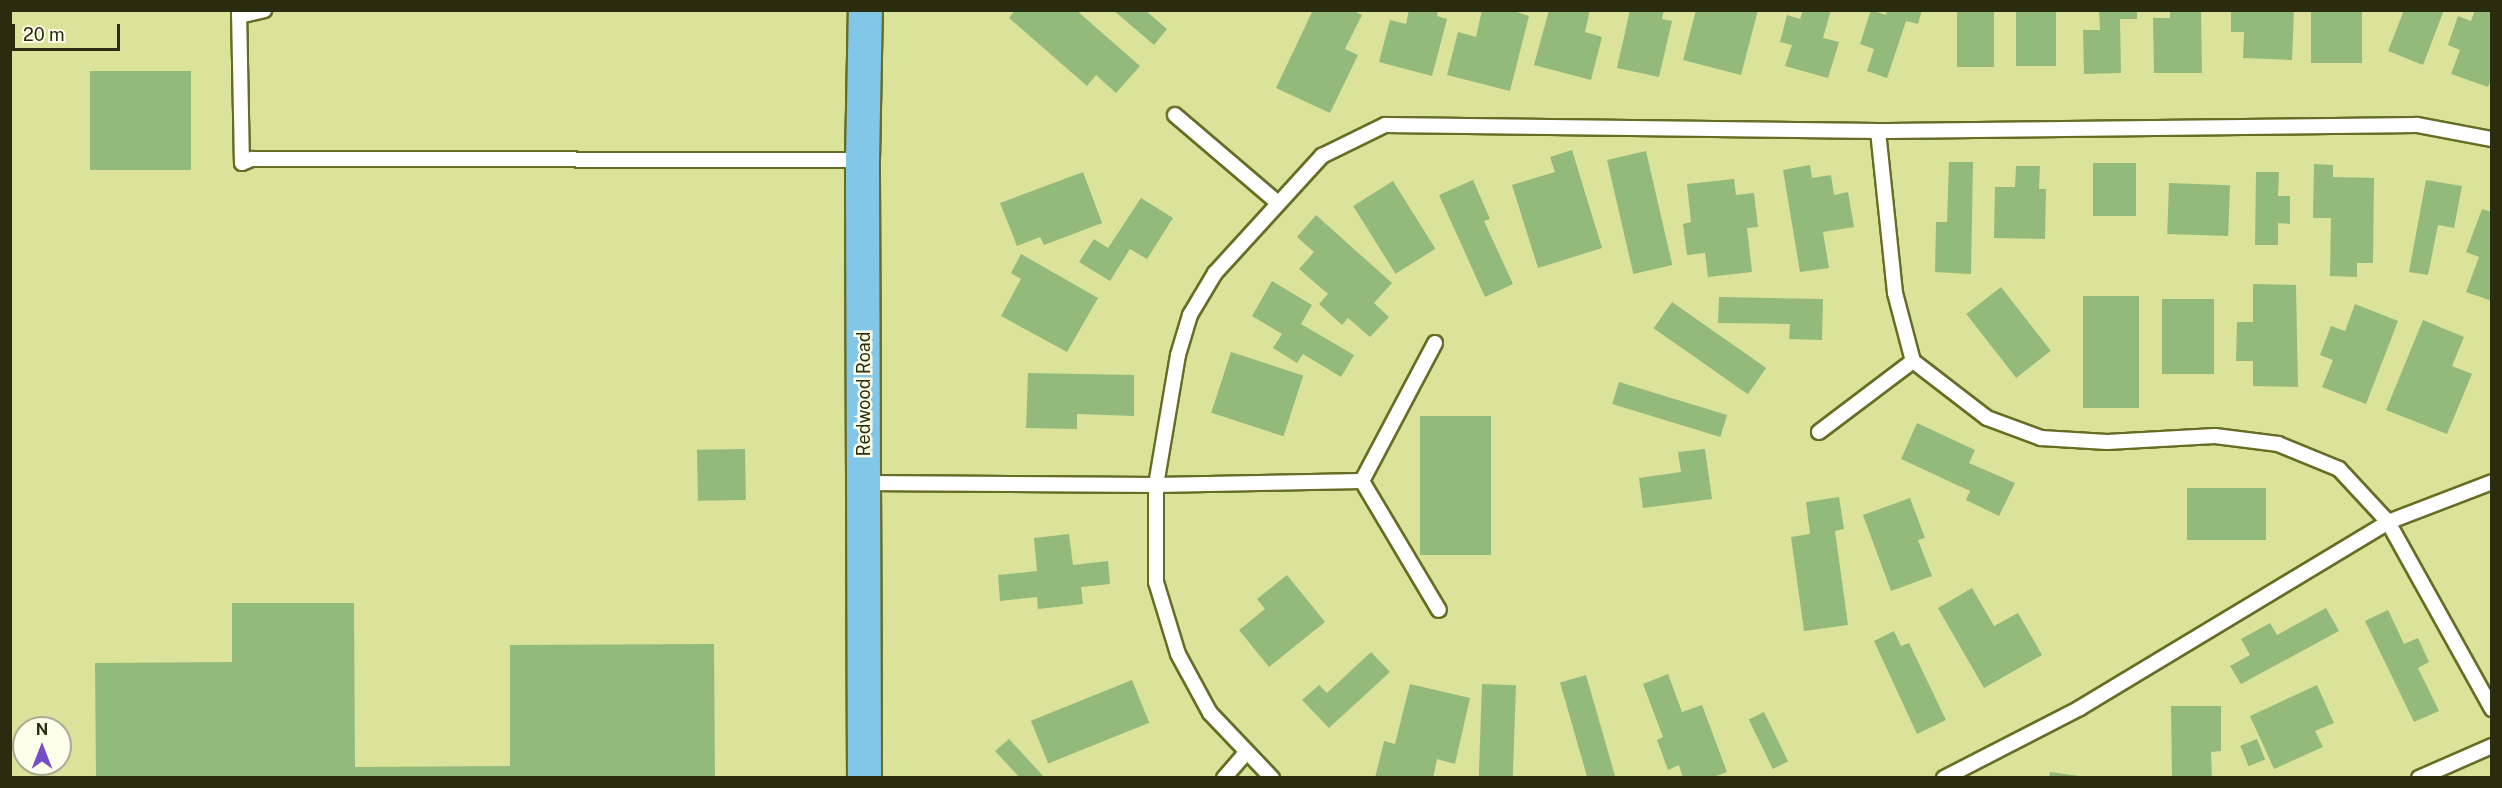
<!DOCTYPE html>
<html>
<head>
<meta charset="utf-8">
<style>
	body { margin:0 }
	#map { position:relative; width:2502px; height:788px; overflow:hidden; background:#dae399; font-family:"Public Sans",sans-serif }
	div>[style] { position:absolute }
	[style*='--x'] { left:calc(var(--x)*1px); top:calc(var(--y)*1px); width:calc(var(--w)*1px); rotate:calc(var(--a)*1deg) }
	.building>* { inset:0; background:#94ba7b; transform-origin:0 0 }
	.roads { filter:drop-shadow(2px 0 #676d24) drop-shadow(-2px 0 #676d24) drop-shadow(0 2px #676d24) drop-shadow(0 -2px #676d24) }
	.service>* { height:14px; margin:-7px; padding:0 7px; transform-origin:7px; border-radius:7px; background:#fff }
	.primary>* { height:33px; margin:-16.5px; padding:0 16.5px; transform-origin:16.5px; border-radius:16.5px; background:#82c7e7 }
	span { translate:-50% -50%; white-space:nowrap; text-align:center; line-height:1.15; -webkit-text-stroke:5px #fcffe9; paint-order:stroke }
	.street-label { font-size:18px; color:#292c0e }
	.frame { position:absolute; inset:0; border:12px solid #292c0e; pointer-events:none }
	.north { position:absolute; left:12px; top:716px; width:60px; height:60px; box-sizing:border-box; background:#fcffe9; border:2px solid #a8ab91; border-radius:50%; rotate:0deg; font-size:16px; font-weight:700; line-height:24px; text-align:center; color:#292c0e }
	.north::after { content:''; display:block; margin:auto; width:21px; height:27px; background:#754fc8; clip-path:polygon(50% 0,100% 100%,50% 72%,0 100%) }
	.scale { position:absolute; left:12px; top:24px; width:108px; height:27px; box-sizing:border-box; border:3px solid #292c0e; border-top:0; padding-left:8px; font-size:18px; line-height:21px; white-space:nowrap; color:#292c0e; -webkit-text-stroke:4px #fcffe9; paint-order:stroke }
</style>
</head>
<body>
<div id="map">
	<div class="building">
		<i style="clip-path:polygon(1015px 10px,1076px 10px,1140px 66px,1116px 93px,1096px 75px,1087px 86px,1009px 18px)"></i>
		<i style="clip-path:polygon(1113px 10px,1145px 10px,1167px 29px,1154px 45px)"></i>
		<i style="clip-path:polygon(1313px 10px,1352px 10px,1362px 15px,1345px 49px,1358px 55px,1330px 113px,1276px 88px)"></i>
		<i style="clip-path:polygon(1409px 10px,1438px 10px,1437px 16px,1447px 19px,1432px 76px,1379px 62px,1390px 20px,1406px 24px)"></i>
		<i style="clip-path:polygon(1482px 10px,1511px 10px,1529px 16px,1510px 91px,1447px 75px,1458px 32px,1476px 37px)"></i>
		<i style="clip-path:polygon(1549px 10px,1590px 10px,1585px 32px,1602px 37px,1591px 80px,1534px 65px)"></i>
		<i style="clip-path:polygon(1630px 10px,1664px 10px,1662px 19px,1672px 21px,1659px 77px,1617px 68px)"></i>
		<i style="clip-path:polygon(1696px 10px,1758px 10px,1741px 75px,1683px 60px)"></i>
		<i style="clip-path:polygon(1803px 10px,1831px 10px,1823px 38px,1839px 42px,1828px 78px,1785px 66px,1792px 45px,1780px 42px,1787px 15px,1800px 19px)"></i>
		<i style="clip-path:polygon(1871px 10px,1886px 15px,1887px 10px,1922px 10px,1918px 24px,1906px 21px,1887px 78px,1867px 71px,1874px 49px,1860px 44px)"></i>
		<i style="left:1957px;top:10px;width:37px;height:57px"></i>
		<i style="left:2016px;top:10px;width:40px;height:56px"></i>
		<i style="clip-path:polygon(2099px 10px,2137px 10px,2137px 19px,2120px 19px,2121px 73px,2084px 74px,2083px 30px,2100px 30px)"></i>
		<i style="clip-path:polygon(2170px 10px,2201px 10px,2202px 73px,2154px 73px,2153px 18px,2170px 18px)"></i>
		<i style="clip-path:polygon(2231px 10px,2294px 10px,2292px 60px,2243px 58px,2244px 32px,2231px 32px)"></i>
		<i style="left:2311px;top:10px;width:51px;height:53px"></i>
		<i style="clip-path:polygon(2404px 10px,2444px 10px,2423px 65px,2388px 51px)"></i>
		<i style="clip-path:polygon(2475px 10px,2492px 10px,2492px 77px,2488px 87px,2451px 74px,2460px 50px,2448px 45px,2458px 16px,2471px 21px)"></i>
		<i style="left:90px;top:71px;width:101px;height:99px"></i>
		<i style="clip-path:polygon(1572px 150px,1602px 248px,1538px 268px,1512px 185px,1555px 172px,1550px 157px)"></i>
		<i style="left:1646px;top:151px;width:117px;height:40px;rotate:77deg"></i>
		<i style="clip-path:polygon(1949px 162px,1973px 162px,1971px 274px,1935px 272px,1936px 222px,1947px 222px)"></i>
		<i style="left:2093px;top:163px;width:43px;height:53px"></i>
		<i style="clip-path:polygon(2314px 164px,2333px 165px,2333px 177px,2374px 178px,2373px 263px,2357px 263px,2357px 277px,2330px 276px,2331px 218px,2313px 218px)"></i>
		<i style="clip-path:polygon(1810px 165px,1812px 178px,1831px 175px,1834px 195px,1848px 192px,1854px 227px,1823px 232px,1829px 268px,1800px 272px,1783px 170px)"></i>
		<i style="clip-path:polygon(2016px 166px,2040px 166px,2039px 189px,2046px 189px,2045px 239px,1994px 238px,1995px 187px,2015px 187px)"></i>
		<i style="clip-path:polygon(1083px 172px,1102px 223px,1044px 245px,1040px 237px,1017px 246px,1000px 203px)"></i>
		<i style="clip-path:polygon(2256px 172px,2279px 172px,2278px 196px,2290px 196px,2290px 224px,2278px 223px,2278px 245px,2255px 245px)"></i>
		<i style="clip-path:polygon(1734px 179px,1736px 195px,1754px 193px,1758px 227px,1747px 228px,1752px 272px,1708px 277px,1705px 253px,1687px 255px,1683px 224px,1691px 222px,1687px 184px)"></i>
		<i style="clip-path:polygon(1473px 180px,1490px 219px,1484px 221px,1513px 284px,1485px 297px,1439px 195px)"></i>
		<i style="clip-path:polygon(2426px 180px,2462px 186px,2454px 228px,2438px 225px,2428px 275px,2409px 272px)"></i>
		<i style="left:1393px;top:181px;width:80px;height:47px;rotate:58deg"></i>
		<i style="left:2169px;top:183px;width:61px;height:51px;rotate:2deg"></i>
		<i style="clip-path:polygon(1141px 198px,1173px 218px,1147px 259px,1130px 249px,1110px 281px,1079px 262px,1094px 239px,1108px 248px)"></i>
		<i style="clip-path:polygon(2482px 209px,2492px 212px,2492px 301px,2466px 292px,2479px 257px,2466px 252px)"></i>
		<i style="clip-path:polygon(1316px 215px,1392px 283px,1374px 303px,1389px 317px,1370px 337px,1348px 318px,1342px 325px,1319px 304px,1328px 294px,1299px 269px,1314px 252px,1297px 237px)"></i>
		<i style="clip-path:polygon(1021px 254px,1098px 298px,1067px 352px,1001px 316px,1021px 279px,1011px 273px)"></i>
		<i style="clip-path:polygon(1272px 281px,1312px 305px,1301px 324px,1354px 355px,1341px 377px,1303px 354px,1297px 363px,1273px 348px,1282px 334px,1252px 316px)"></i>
		<i style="clip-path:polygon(2253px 284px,2296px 285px,2298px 387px,2253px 386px,2253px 361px,2236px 361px,2237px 322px,2253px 322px)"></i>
		<i style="left:2001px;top:287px;width:81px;height:44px;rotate:52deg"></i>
		<i style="left:2083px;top:296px;width:56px;height:112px"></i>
		<i style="clip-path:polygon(1719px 297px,1823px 299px,1822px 340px,1789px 339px,1790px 324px,1718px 323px)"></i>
		<i style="left:2162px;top:299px;width:52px;height:75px"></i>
		<i style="left:1672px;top:302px;width:115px;height:32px;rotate:35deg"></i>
		<i style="clip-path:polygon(2355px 304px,2398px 321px,2366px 404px,2322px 387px,2333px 360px,2320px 355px,2331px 326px,2345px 331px)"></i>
		<i style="clip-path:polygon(2423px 320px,2464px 337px,2452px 366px,2472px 374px,2447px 434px,2386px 410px)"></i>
		<i style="left:1231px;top:352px;width:76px;height:64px;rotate:18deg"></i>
		<i style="clip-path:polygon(1028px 373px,1134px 375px,1134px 416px,1077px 414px,1077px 429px,1026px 428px)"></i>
		<i style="left:1619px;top:382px;width:113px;height:23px;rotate:17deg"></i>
		<i style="left:1420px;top:416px;width:71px;height:139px"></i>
		<i style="clip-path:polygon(1917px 423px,1975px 450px,1969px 463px,2015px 483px,1999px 516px,1966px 500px,1970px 491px,1901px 459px)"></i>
		<i style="left:745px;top:449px;width:51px;height:48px;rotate:89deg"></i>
		<i style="clip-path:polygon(1705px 449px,1712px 499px,1643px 508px,1639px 478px,1681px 472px,1678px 452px)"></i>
		<i style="left:2266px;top:488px;width:52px;height:79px;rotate:90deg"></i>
		<i style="clip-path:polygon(1839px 497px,1844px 529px,1835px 531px,1848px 625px,1804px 631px,1791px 537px,1810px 534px,1806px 502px)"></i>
		<i style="clip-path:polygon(1910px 498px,1925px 538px,1918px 540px,1932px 576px,1891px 591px,1863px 515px)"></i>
		<i style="clip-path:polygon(1069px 534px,1073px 565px,1108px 561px,1110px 584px,1081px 587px,1083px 604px,1038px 609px,1037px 597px,1000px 601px,998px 575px,1037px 571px,1034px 538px)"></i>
		<i style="clip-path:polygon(1287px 575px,1325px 622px,1269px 667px,1239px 630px,1265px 609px,1257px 599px)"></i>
		<i style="clip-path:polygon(1972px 588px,1994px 626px,2018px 613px,2042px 655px,1984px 688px,1938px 608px)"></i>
		<i style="clip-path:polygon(232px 603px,354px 603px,355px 767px,510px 766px,510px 645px,714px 644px,715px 778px,96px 778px,95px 663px,232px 662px)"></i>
		<i style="clip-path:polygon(2326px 608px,2339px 631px,2241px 684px,2230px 666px,2250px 655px,2241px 639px,2270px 623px,2277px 635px)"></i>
		<i style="clip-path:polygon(2388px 610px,2404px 644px,2418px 638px,2429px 662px,2418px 668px,2439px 711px,2414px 722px,2365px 621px)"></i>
		<i style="clip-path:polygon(1894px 631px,1901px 646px,1909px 643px,1946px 720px,1917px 734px,1874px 641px)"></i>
		<i style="clip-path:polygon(1371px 652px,1390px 672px,1329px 728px,1302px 700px,1319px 685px,1327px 693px)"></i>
		<i style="clip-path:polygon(1668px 674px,1682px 712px,1702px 705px,1727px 772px,1711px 778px,1683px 778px,1679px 765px,1668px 770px,1657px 740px,1663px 737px,1643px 684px)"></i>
		<i style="left:1586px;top:675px;width:107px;height:27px;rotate:74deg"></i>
		<i style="left:1132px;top:680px;width:46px;height:109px;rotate:68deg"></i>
		<i style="clip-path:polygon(1410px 684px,1470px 698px,1455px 764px,1437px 759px,1433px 778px,1375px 778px,1384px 741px,1395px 744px)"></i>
		<i style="left:1482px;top:684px;width:34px;height:94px;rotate:2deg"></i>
		<i style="clip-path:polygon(2317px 685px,2334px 723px,2315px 731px,2323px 747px,2274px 769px,2250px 716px)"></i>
		<i style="clip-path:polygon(2171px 706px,2221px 706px,2221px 751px,2211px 752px,2212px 778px,2172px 778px)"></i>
		<i style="left:1764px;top:712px;width:55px;height:17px;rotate:64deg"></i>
		<i style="clip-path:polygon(1009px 739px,1045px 778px,1020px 778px,995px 751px)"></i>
		<i style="left:2257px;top:739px;width:22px;height:18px;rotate:68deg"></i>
		<i style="clip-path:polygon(2050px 772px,2079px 776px,2079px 778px,2049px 778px)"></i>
	</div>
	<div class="roads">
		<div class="service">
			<i style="--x:239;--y:10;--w:153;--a:88.9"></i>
			<i style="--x:242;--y:163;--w:11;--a:-22"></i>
			<i style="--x:252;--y:159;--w:610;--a:0.09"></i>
			<i style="--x:239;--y:16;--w:26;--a:-13"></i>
			<i style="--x:1175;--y:115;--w:135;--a:40.5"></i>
			<i style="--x:1878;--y:131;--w:163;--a:84"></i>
			<i style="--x:1895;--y:293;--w:70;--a:75.2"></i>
			<i style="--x:1913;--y:361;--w:93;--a:37.6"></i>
			<i style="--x:1987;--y:418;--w:58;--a:20.3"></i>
			<i style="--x:2041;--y:438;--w:66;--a:3.5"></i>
			<i style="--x:2107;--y:442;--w:108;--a:-3.2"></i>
			<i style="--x:2215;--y:436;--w:64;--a:7.2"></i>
			<i style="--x:2278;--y:444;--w:66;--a:22.3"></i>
			<i style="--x:2339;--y:469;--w:72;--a:47.2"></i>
			<i style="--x:2388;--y:522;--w:214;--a:60.9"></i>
			<i style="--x:1435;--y:343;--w:156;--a:117.9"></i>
			<i style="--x:1362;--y:481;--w:150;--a:59.2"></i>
			<i style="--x:1819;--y:432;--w:118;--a:-37.1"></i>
			<i style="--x:864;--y:483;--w:292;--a:0.4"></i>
			<i style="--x:1156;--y:485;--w:206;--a:-1.1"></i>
			<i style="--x:1224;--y:778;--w:33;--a:-49"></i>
			<i style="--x:1272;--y:778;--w:90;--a:-133.6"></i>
			<i style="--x:1210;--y:713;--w:67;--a:-118.5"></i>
			<i style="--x:1178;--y:654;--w:75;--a:-107"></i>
			<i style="--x:1156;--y:582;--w:97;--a:-90"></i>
			<i style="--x:1156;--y:485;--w:132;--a:-80.4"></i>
			<i style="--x:1178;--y:355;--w:42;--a:-73.3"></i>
			<i style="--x:1190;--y:315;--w:49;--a:-59.2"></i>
			<i style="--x:1215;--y:273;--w:159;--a:-47.6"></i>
			<i style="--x:1322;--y:156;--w:70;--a:-26.2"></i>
			<i style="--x:1385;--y:125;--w:493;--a:0.7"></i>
			<i style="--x:1878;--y:131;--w:539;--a:-0.64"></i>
			<i style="--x:2417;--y:125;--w:76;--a:10.6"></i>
			<i style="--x:1944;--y:778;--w:153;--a:-27.2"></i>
			<i style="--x:2080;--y:708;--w:360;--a:-31.1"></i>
			<i style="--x:2388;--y:522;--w:111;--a:-21"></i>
			<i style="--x:2419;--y:778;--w:80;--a:-23.7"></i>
		</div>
		<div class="primary">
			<i style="--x:864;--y:778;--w:618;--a:-90.19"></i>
			<i style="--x:862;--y:160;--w:150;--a:-88.9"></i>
		</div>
	</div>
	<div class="street-label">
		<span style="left:864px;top:394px;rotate:-90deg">Redwood Road</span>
	</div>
	<div class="frame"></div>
	<div class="north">N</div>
	<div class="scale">20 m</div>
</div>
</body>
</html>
